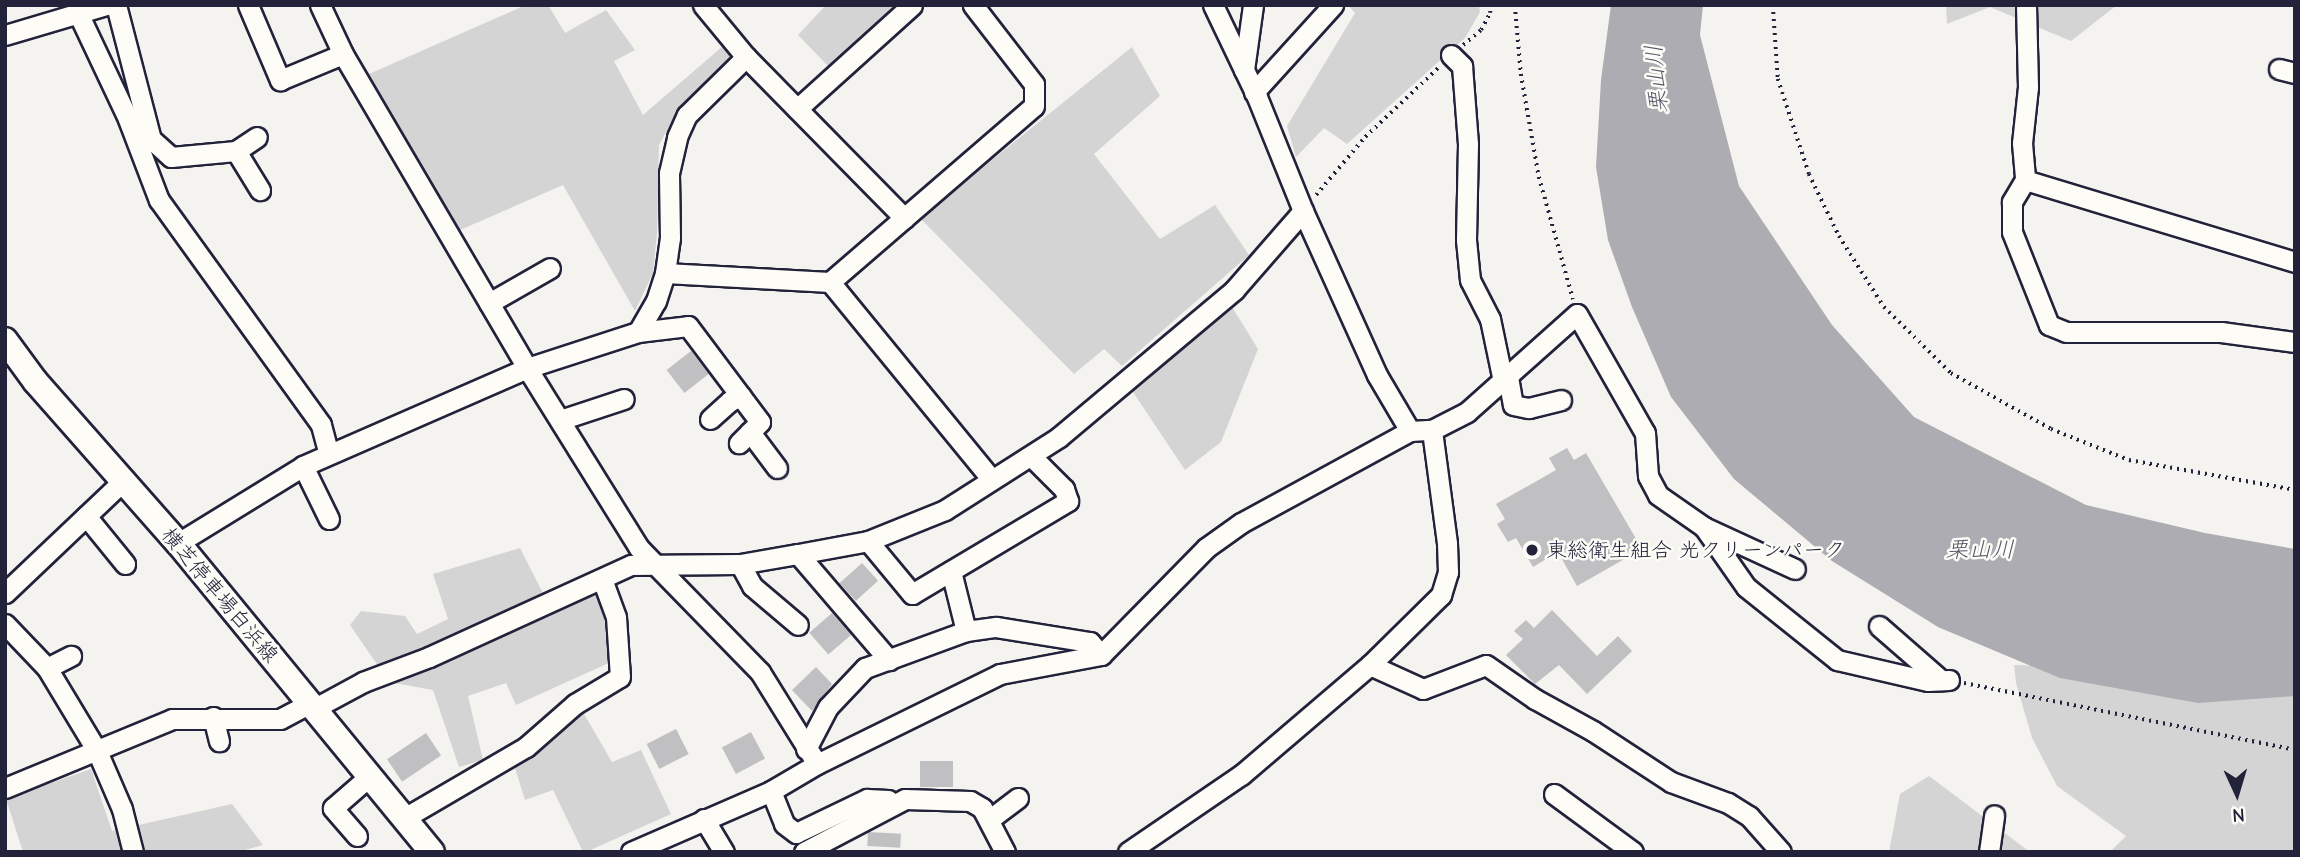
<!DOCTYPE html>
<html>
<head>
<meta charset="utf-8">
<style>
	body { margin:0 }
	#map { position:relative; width:2300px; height:857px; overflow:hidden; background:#f4f3ef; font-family:"Comic Neue","Klee One",sans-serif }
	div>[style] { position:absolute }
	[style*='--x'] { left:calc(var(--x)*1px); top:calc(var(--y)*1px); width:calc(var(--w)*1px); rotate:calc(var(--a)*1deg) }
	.green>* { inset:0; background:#d5d4d5 }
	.water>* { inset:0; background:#acacb2 }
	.building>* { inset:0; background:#c0bfc2; transform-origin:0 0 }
	.path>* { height:3.5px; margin-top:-1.75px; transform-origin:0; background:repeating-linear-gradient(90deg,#22223b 0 2px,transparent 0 7px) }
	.roads { filter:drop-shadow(2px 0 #22223b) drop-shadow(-2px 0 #22223b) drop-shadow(0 2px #22223b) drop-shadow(0 -2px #22223b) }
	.minor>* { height:19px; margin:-9.5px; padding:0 9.5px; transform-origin:9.5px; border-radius:9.5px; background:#fdfcf7 }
	.major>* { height:24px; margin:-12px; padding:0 12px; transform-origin:12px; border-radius:12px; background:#fdfcf7 }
	.dots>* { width:19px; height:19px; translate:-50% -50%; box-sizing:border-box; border:4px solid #fdfcf7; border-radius:50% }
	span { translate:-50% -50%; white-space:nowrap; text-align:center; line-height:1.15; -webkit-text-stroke:5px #fdfcf7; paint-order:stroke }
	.poi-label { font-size:21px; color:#22223b }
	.left { translate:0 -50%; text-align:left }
	.street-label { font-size:21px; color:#22223b }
	.water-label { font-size:23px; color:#59596b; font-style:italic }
	.frame { position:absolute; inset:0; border:7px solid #22223b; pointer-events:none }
	.north { position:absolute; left:2202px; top:759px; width:70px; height:70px; -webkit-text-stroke:5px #fdfcf7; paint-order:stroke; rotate:176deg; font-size:19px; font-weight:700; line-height:28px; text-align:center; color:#22223b }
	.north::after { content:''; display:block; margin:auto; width:24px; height:32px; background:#22223b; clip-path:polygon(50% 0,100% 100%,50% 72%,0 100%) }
</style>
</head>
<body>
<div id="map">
	<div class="green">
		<i style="clip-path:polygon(526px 5px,548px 5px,565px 33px,606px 10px,635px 50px,614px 61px,643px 115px,723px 46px,735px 59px,678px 110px,659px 145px,657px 234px,653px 273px,635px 311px,563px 185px,460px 230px,369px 74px)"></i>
		<i style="clip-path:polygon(826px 5px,900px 5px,828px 66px,798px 35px)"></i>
		<i style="clip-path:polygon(1348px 5px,1479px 5px,1480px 12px,1465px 38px,1347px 144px,1324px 128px,1296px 157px,1287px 126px,1355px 13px)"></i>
		<i style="clip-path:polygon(1946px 5px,2117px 5px,2071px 41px,1990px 7px,1947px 24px)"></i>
		<i style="clip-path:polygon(1132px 47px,1160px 96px,1094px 154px,1160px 239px,1215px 205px,1249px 255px,1122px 366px,1104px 349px,1074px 374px,920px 218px)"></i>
		<i style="clip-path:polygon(1232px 307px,1258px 349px,1221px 442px,1185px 470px,1129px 386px)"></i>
		<i style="clip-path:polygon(520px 548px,551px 609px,600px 592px,611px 662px,516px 705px,506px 683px,468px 696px,483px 760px,459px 767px,433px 690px,389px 682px,350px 625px,361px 611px,405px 616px,417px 634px,448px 619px,433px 574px)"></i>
		<i style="clip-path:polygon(2014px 665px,2295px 675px,2295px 852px,2110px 852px,2126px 836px,2057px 786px,2032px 738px,2016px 683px)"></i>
		<i style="clip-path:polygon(580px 707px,612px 762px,641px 750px,671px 814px,586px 852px,583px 852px,553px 790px,525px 800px,514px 765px,532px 755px,532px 733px)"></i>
		<i style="clip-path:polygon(91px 769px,112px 831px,232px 804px,263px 845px,237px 852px,23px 852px,6px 799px)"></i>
		<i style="clip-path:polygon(1929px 776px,2030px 852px,1889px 852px,1900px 794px)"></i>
	</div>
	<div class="water">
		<i style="clip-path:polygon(1611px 5px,1703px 5px,1700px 35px,1739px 186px,1832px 325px,1914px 417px,2086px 505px,2205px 533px,2295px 549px,2295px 696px,2198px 703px,2060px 678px,1938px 627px,1832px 561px,1734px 479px,1671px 397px,1632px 307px,1608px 240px,1596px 167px,1601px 80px)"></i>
	</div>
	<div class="building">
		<i style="left:691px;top:351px;width:29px;height:31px;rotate:52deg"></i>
		<i style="clip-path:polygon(1567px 448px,1574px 460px,1586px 453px,1642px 549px,1577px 586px,1558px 552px,1533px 567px,1516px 538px,1508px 542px,1497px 524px,1505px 519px,1496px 504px,1556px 470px,1549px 458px)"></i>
		<i style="left:862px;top:563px;width:24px;height:30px;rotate:48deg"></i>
		<i style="clip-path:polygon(1552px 610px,1597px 656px,1618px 636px,1632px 651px,1587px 694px,1559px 665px,1535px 684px,1506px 655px,1523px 639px,1514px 631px,1526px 620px,1534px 628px)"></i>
		<i style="left:832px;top:613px;width:29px;height:30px;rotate:49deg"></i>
		<i style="clip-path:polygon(816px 667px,832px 684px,812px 711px,792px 690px)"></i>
		<i style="left:676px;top:729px;width:28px;height:33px;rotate:63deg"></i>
		<i style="left:751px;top:732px;width:30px;height:33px;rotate:62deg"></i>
		<i style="left:426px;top:733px;width:27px;height:47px;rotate:56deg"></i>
		<i style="left:920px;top:761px;width:33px;height:26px"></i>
		<i style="left:868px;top:832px;width:33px;height:14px;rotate:3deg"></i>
	</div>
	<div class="path">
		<i style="--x:1515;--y:5;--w:69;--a:85"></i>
		<i style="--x:1521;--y:74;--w:105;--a:80.1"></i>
		<i style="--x:1539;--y:177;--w:127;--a:74.4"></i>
		<i style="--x:1773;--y:5;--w:74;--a:86.1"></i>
		<i style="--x:1778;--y:79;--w:100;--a:71.9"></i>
		<i style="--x:1809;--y:174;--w:69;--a:64.2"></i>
		<i style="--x:1839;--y:236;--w:84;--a:57.6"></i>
		<i style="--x:1884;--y:307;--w:94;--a:44.6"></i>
		<i style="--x:1951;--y:373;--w:115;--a:29.2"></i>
		<i style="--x:2051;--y:429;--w:84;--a:21.7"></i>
		<i style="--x:2129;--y:460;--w:169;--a:10.2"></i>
		<i style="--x:1463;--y:45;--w:23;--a:-40"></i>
		<i style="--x:1481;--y:30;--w:19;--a:-62"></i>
		<i style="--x:1490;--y:13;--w:8;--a:-90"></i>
		<i style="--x:1316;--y:195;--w:76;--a:-49.8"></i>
		<i style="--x:1365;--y:137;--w:102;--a:-43.4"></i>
		<i style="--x:1964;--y:683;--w:338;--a:11.4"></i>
	</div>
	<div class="roads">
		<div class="minor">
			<i style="--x:116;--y:5;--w:138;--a:75.4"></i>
			<i style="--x:151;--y:139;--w:27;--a:42"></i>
			<i style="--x:171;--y:157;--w:65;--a:-5.3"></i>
			<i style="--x:236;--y:151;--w:25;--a:-34"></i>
			<i style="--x:248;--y:5;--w:82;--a:66.9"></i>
			<i style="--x:280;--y:80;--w:68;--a:-22.4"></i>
			<i style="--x:320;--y:5;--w:54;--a:64.9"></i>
			<i style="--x:343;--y:54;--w:364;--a:59.6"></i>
			<i style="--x:527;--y:368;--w:212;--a:58.1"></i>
			<i style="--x:639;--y:548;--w:173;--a:45.7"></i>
			<i style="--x:760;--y:672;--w:108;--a:58.2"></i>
			<i style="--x:703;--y:5;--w:67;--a:50.4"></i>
			<i style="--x:746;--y:57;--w:226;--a:45.5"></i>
			<i style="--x:1213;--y:5;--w:102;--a:64.4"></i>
			<i style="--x:1257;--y:97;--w:123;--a:68"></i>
			<i style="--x:1303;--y:211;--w:180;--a:65.7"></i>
			<i style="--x:1377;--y:375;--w:65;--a:59.5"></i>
			<i style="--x:2026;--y:5;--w:82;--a:88.6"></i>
			<i style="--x:2028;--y:87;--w:56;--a:96.1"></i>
			<i style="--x:2022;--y:143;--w:37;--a:85"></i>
			<i style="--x:2025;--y:180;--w:26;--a:121"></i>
			<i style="--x:2012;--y:202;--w:30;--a:90"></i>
			<i style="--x:2012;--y:232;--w:100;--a:68.3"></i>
			<i style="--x:2049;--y:325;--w:18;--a:22"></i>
			<i style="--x:2066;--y:332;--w:155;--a:0"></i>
			<i style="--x:2221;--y:332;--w:75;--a:7.7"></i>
			<i style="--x:78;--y:13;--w:117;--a:64.7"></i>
			<i style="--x:128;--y:119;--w:87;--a:69.1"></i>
			<i style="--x:159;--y:200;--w:277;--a:54.2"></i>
			<i style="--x:321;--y:425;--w:30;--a:75"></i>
			<i style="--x:5;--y:35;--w:105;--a:-16.5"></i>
			<i style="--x:1451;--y:55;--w:16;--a:45"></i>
			<i style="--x:1462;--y:66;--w:78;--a:85.6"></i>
			<i style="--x:1468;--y:144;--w:96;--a:91.2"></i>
			<i style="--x:1466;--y:240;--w:40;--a:84.3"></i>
			<i style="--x:1470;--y:280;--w:44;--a:62.9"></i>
			<i style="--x:1490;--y:319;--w:63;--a:78.2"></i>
			<i style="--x:2279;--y:69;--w:16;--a:14"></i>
			<i style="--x:1244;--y:70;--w:66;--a:-82.1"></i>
			<i style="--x:1254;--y:92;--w:118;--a:-47.8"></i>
			<i style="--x:797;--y:109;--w:155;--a:-42.1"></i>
			<i style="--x:236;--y:151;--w:46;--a:58.4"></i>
			<i style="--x:2025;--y:180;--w:282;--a:16.9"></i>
			<i style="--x:665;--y:273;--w:165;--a:3.1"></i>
			<i style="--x:830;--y:282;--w:269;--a:-40.8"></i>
			<i style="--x:1034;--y:106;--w:22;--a:-90"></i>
			<i style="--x:1034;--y:84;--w:100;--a:-127.7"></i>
			<i style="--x:830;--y:282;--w:254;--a:50.7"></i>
			<i style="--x:489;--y:303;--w:70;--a:-29.8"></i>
			<i style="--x:638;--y:332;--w:36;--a:-60"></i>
			<i style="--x:656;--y:301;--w:29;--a:-72"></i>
			<i style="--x:665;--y:273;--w:35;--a:-82"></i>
			<i style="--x:670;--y:238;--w:65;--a:-90.9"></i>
			<i style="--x:669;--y:173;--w:37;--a:-77"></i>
			<i style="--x:677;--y:137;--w:24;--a:-66"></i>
			<i style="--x:687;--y:115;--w:83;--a:-44.5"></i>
			<i style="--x:1508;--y:377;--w:28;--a:80"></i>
			<i style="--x:1513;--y:405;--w:16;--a:11"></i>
			<i style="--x:1529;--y:408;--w:33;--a:-14"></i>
			<i style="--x:710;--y:419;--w:27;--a:-42"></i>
			<i style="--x:730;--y:401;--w:12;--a:-24"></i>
			<i style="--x:560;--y:420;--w:67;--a:-18.2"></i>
			<i style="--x:750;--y:432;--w:45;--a:53.1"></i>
			<i style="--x:303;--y:466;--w:59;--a:63.9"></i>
			<i style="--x:86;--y:516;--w:62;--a:50.9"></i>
			<i style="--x:1704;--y:527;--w:100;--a:24.8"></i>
			<i style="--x:868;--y:541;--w:69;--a:50.3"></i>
			<i style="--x:912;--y:594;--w:182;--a:-30.8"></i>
			<i style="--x:1068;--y:501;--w:13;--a:-108"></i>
			<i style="--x:1064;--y:489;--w:45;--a:-135"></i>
			<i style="--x:178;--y:543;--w:147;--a:-31.6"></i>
			<i style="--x:303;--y:466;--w:244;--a:-23.6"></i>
			<i style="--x:527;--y:368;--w:117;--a:-18"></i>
			<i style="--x:638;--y:332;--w:50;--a:-6.8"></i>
			<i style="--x:688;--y:326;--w:120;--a:53.1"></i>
			<i style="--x:760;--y:422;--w:30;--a:135"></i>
			<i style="--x:798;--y:554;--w:140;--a:49.4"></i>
			<i style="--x:740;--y:564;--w:25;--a:61"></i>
			<i style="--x:752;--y:586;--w:60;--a:40.3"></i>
			<i style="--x:951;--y:571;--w:62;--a:76"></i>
			<i style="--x:5;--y:593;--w:161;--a:-43.5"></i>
			<i style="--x:5;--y:624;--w:61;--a:46.3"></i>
			<i style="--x:47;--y:668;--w:97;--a:58.9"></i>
			<i style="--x:97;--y:751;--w:63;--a:66.7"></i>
			<i style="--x:122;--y:809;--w:44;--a:75.7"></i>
			<i style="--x:1879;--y:626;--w:82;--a:41.1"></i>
			<i style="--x:1370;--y:665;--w:58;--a:24.4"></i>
			<i style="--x:1423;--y:689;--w:67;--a:-20.9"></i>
			<i style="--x:1486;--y:665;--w:60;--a:34.8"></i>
			<i style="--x:1535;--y:699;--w:66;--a:28.9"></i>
			<i style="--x:1593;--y:731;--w:93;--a:33.2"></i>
			<i style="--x:1671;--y:782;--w:61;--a:20.2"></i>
			<i style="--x:1728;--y:803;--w:25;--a:32"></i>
			<i style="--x:1749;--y:816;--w:48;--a:48.4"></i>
			<i style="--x:47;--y:668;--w:27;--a:-27"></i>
			<i style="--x:315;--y:708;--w:55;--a:-28.4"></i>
			<i style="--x:363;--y:682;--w:71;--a:-20.7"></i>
			<i style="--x:429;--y:657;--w:222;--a:-24.5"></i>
			<i style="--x:631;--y:565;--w:109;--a:-0.5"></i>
			<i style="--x:740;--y:564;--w:59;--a:-9.8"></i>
			<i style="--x:798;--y:554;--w:71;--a:-10.5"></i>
			<i style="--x:868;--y:541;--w:83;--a:-21.9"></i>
			<i style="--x:945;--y:510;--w:135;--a:-32.6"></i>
			<i style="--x:1059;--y:437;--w:229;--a:-40"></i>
			<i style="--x:1234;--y:290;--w:105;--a:-48.9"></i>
			<i style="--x:213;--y:717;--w:25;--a:76"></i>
			<i style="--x:806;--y:749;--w:47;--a:-62.4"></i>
			<i style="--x:828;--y:707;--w:54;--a:-46.5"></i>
			<i style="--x:865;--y:668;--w:108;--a:-20.1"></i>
			<i style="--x:966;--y:631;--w:30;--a:-8"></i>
			<i style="--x:996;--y:627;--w:95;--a:9.1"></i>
			<i style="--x:1090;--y:642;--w:17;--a:50"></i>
			<i style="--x:5;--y:788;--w:181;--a:-22.4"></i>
			<i style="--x:172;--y:719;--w:108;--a:0"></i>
			<i style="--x:280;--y:719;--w:34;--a:-28"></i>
			<i style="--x:771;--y:791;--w:35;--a:68"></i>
			<i style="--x:784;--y:824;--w:15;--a:37"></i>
			<i style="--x:796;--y:833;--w:79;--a:-25.6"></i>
			<i style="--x:867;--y:799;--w:21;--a:3"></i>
			<i style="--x:888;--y:800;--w:7;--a:45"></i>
			<i style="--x:1554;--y:794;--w:98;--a:36.3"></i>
			<i style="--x:406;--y:817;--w:139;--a:-30.3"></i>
			<i style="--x:526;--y:747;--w:65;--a:-41.3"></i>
			<i style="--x:575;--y:704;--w:52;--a:-31"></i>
			<i style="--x:620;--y:677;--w:60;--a:-93.8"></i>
			<i style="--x:616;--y:617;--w:40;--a:-110.2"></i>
			<i style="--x:704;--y:819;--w:39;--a:59"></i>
			<i style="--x:990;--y:819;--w:35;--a:-37"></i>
			<i style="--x:357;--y:836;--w:37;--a:-131"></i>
			<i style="--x:333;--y:808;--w:50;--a:-41"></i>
			<i style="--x:631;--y:852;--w:153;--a:-23.5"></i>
			<i style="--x:771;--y:791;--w:53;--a:-30.4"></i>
			<i style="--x:817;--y:764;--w:204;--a:-26.2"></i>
			<i style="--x:1000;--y:674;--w:103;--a:-10.7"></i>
			<i style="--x:1101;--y:655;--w:150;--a:-45.5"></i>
			<i style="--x:1206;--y:548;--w:43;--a:-35.5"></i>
			<i style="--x:1241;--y:523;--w:192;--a:-28.6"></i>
			<i style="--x:1410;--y:431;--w:22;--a:-3"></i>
			<i style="--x:1432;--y:430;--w:39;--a:-27"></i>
			<i style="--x:1467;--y:412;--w:147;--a:-41.7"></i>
			<i style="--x:1577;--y:314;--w:137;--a:60.3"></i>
			<i style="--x:1645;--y:433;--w:43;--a:86"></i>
			<i style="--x:1648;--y:476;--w:21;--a:62"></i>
			<i style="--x:1658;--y:495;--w:56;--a:34.8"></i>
			<i style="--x:1704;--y:527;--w:73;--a:55"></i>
			<i style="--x:1746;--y:587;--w:117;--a:38.7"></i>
			<i style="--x:1837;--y:660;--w:93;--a:13"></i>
			<i style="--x:1928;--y:681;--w:21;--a:-3"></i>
			<i style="--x:804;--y:852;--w:114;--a:-27.7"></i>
			<i style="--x:905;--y:799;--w:65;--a:1.8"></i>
			<i style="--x:970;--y:801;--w:14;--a:30"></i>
			<i style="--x:982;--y:808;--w:50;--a:62.4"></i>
			<i style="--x:1128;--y:852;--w:137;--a:-34.3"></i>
			<i style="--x:1241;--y:775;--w:170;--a:-40.5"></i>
			<i style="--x:1370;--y:665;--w:100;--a:-44.6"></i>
			<i style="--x:1441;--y:595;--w:24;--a:-73"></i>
			<i style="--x:1448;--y:572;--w:29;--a:-92"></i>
			<i style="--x:1447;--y:543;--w:114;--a:-97.6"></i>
			<i style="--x:1989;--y:852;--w:37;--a:-82"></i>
		</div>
		<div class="major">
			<i style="--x:5;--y:340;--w:51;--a:53.8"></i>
			<i style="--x:35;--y:381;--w:216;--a:48.6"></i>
			<i style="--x:178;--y:543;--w:400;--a:50.6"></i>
		</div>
	</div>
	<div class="dots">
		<i style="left:1532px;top:550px;background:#22223b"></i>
	</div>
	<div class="poi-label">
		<span class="left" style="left:1546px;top:550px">東総衛生組合 光クリーンパーク</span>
	</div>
	<div class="street-label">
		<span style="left:220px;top:595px;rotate:50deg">横芝停車場白浜線</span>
	</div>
	<div class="water-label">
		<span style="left:1657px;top:79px;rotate:-95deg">栗山川</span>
		<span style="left:1980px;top:550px">栗山川</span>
	</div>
	<div class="frame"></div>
	<div class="north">N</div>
</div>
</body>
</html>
